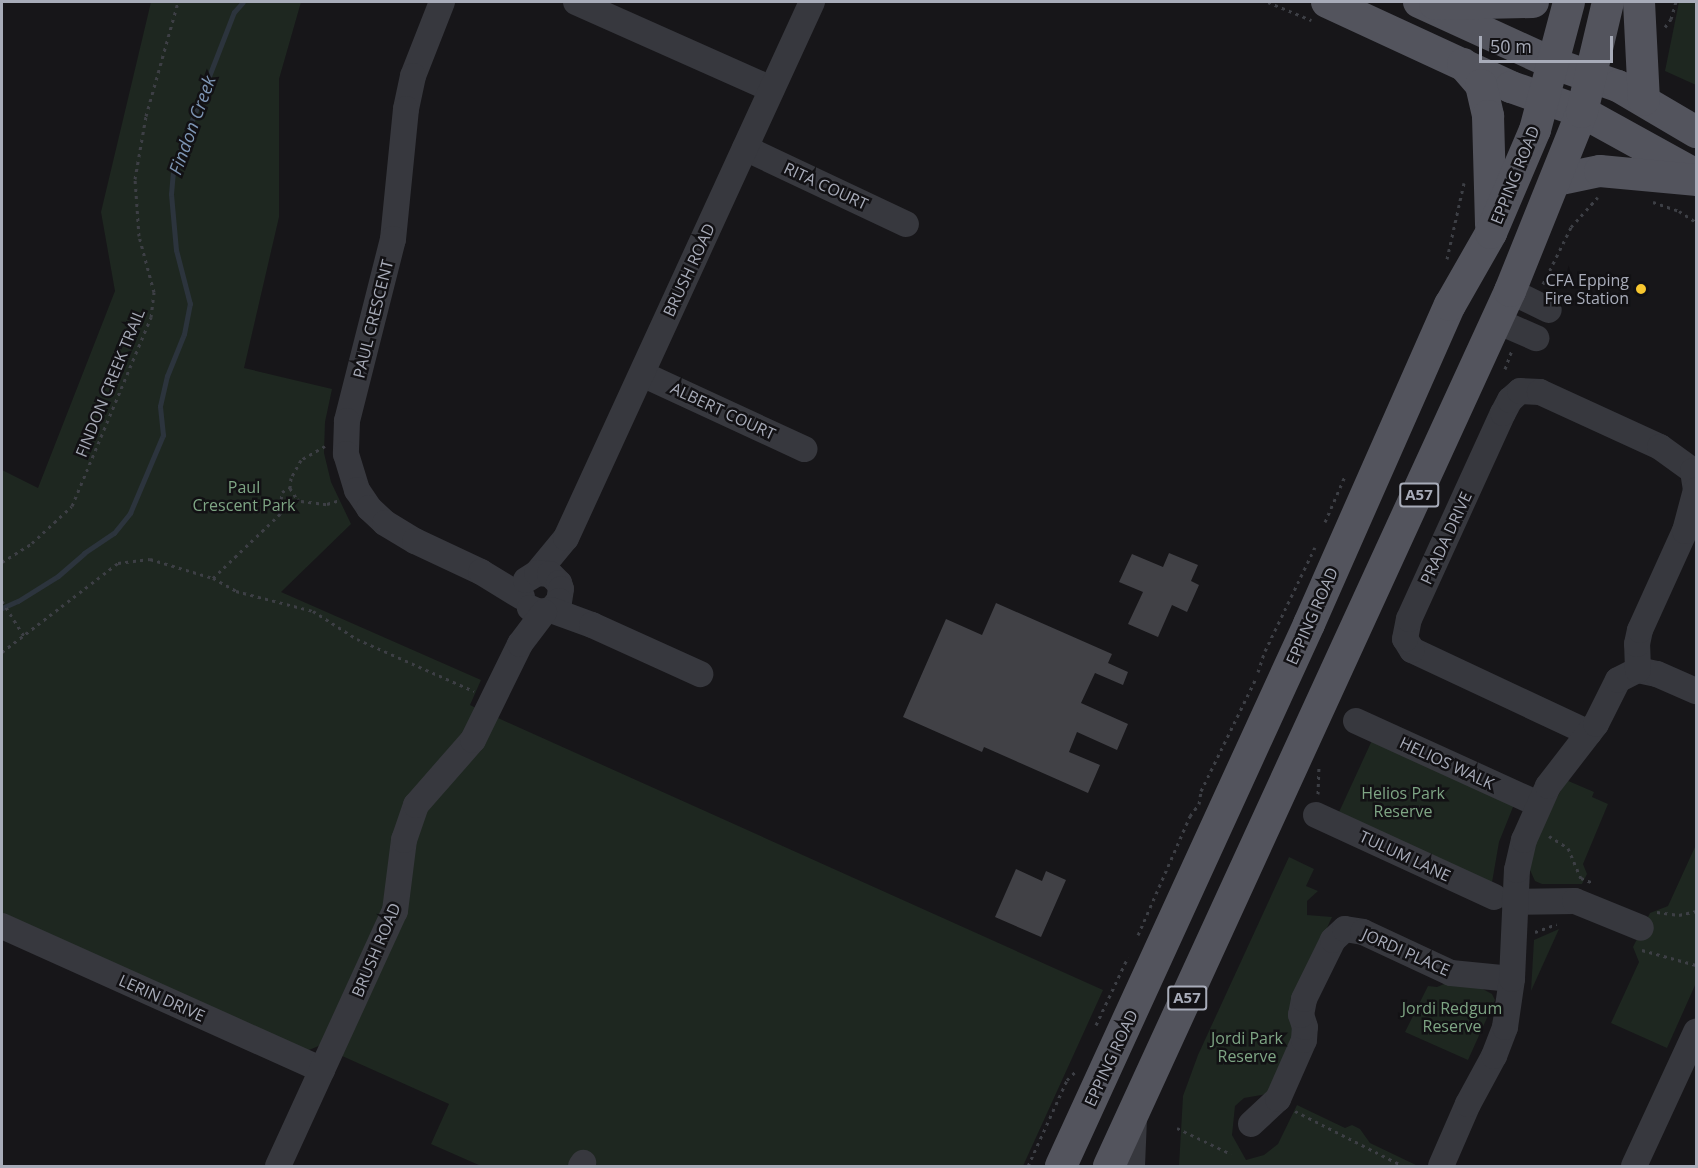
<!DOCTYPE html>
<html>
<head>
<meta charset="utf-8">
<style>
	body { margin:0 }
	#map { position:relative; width:1698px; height:1168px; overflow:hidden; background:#171619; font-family:"Open Sans",sans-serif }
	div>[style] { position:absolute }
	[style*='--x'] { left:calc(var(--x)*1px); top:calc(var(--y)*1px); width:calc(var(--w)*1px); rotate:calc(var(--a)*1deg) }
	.green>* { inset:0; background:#1e2720 }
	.stream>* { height:5px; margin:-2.5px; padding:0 2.5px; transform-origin:2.5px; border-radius:2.5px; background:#2c343d }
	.building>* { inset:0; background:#414146 }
	.path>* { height:3px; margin-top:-1.5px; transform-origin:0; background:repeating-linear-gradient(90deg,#3d3f45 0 3px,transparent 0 7.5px) }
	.minor>* { height:26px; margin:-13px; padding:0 13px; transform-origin:13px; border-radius:13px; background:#37383e }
	.major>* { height:32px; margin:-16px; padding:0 16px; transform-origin:16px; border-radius:16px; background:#53545d }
	.dots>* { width:16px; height:16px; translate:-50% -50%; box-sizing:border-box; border:3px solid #121114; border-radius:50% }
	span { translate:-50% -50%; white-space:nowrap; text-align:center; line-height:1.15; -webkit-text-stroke:5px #121114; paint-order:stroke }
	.shield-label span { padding:2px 4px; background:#121114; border:2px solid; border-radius:4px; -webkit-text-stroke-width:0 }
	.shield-label { font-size:15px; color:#a8acb9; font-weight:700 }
	.street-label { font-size:16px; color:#a8acb9 }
	.poi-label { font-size:16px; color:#a8acb9 }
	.right { translate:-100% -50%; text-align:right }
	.park-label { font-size:16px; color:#7ea584 }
	.water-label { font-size:18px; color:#7e96b5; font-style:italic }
	.frame { position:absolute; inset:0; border:3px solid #a8acb9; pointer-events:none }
	.scale { position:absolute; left:1479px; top:36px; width:134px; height:27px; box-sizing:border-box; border:3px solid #a8acb9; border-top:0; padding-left:8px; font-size:18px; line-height:21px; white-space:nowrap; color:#a8acb9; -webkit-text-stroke:4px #121114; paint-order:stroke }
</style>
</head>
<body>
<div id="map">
	<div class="green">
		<i style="clip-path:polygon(151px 2px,301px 2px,279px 79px,279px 217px,244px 368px,332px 389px,325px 422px,324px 453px,331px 482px,351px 524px,281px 592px,481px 680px,470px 705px,480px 710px,456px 745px,321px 1045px,309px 1050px,303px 1049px,2px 915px,2px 470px,38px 488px,115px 291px,101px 212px)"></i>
		<i style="clip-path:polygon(1679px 2px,1696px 2px,1696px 85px,1665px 71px)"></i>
		<i style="clip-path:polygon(498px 718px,1103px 990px,1023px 1166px,481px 1166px,431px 1144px,449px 1104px,340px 1055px,424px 812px,482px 746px)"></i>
		<i style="clip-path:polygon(1374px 736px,1515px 802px,1499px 842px,1490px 894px,1334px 823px)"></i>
		<i style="clip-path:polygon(1566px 780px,1594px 792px,1592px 797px,1608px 804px,1583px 864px,1587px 874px,1582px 884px,1542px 884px,1535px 881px,1530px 870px,1532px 855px,1540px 831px)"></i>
		<i style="clip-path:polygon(1695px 847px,1696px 983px,1667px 1048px,1611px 1023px,1639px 962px,1633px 947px,1650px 913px,1668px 906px)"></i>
		<i style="clip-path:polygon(1289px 857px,1314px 869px,1306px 886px,1318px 891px,1307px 901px,1307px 915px,1332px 917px,1297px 993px,1296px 1029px,1267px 1094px,1244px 1098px,1235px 1106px,1232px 1135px,1246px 1160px,1264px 1155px,1278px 1144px,1297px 1105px,1345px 1128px,1352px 1125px,1360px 1129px,1370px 1143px,1418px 1166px,1179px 1166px,1183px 1096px,1198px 1055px)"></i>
		<i style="clip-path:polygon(1559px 929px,1531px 991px,1534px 940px)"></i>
		<i style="clip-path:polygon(1449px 982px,1477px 986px,1492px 994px,1495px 1000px,1468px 1060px,1405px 1032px,1428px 986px,1437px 987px)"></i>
	</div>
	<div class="stream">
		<i style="--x:2;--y:608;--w:17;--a:-24"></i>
		<i style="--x:18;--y:601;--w:47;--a:-32"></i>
		<i style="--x:58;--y:576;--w:35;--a:-41"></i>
		<i style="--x:84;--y:553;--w:36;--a:-34"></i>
		<i style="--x:114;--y:533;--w:26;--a:-51"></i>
		<i style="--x:130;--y:513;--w:85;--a:-67.1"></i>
		<i style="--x:163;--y:435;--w:29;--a:-96"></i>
		<i style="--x:160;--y:406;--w:31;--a:-77"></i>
		<i style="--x:167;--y:376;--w:45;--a:-68"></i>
		<i style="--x:184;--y:334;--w:31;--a:-79"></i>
		<i style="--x:190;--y:304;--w:56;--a:-104.5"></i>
		<i style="--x:176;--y:250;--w:56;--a:-95.1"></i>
		<i style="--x:171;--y:194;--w:25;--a:-85"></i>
		<i style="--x:173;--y:169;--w:168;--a:-68.8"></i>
		<i style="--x:234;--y:12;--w:13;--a:-48"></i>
	</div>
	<div class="building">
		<i style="clip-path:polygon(1169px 553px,1198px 565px,1191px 581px,1199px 585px,1187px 612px,1172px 605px,1158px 637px,1128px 624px,1143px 592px,1119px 582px,1132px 554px,1163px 567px)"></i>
		<i style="clip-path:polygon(996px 603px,1112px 654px,1108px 663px,1128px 672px,1123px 685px,1095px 673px,1081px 703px,1128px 724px,1117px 750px,1077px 732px,1069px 752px,1100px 765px,1088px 793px,984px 747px,982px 752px,903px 717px,946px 619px,982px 635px)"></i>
		<i style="clip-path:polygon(1016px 869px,1042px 881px,1046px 871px,1066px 880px,1041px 937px,995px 917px)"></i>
	</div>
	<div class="path">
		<i style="--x:1268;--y:2;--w:47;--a:22.7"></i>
		<i style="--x:1665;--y:27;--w:10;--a:-53"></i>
		<i style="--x:1671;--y:19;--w:18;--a:-74"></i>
		<i style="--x:1653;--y:202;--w:28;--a:19"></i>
		<i style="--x:1679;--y:211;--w:20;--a:33"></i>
		<i style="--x:1447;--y:259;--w:78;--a:-77.4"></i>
		<i style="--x:1543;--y:284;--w:64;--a:-63.8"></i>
		<i style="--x:1571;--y:227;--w:40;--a:-48"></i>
		<i style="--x:1505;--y:369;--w:20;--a:-70"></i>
		<i style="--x:325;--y:446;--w:28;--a:150"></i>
		<i style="--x:301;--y:460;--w:21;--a:119"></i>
		<i style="--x:291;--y:478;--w:10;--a:96"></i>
		<i style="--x:290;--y:488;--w:13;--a:58"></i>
		<i style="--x:297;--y:499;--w:4;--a:27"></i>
		<i style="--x:301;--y:501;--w:26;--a:7"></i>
		<i style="--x:327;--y:504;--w:14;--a:-17"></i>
		<i style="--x:1325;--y:522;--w:50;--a:-66.5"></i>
		<i style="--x:2;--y:562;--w:36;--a:-32"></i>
		<i style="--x:32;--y:543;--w:54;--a:-42.8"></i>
		<i style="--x:72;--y:506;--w:205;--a:-67.3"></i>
		<i style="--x:151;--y:317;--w:25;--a:-83"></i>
		<i style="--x:154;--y:292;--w:58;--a:-105"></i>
		<i style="--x:139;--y:236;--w:57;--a:-94"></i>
		<i style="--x:135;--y:179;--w:64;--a:-80.1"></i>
		<i style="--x:146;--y:116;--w:118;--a:-74.3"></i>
		<i style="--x:213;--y:578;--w:26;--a:29"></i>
		<i style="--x:236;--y:591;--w:80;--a:14.6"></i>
		<i style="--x:313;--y:611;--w:52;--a:32.5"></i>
		<i style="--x:357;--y:639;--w:128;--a:24"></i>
		<i style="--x:2;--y:601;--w:41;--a:57.8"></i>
		<i style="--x:2;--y:652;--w:146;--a:-37.5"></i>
		<i style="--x:118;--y:563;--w:32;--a:-7"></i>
		<i style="--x:150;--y:559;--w:66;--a:16.8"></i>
		<i style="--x:213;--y:578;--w:93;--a:-43.7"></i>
		<i style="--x:280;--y:514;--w:22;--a:-85"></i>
		<i style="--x:282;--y:492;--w:9;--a:-27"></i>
		<i style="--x:1258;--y:672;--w:22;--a:-72"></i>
		<i style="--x:1265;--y:651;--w:115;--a:-64.3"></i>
		<i style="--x:1318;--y:794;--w:26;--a:-88"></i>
		<i style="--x:1549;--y:836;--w:22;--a:32"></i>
		<i style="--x:1568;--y:848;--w:33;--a:67"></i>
		<i style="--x:1581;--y:878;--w:11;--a:22"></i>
		<i style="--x:1657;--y:912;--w:22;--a:8"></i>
		<i style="--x:1679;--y:915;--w:17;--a:-13"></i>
		<i style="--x:1535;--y:932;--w:23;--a:-20"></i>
		<i style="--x:1138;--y:935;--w:130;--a:-66.4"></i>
		<i style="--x:1190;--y:816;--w:15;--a:-53"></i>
		<i style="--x:1199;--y:804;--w:13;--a:-81"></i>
		<i style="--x:1201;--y:791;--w:126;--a:-64"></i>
		<i style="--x:1642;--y:950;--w:56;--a:15.5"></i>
		<i style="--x:1096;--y:1025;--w:75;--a:-64.8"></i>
		<i style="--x:1295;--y:1111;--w:121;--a:27"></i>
		<i style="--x:1177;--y:1128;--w:60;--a:25.7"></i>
		<i style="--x:1028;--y:1166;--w:94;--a:-65.6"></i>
		<i style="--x:1067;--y:1080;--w:14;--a:-45"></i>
	</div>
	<div class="minor">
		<i style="--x:442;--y:2;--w:79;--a:111.4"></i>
		<i style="--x:413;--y:76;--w:34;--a:102"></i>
		<i style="--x:406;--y:109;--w:131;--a:95.7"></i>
		<i style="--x:393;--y:239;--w:188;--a:104.2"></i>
		<i style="--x:347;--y:421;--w:33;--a:92"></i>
		<i style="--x:346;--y:454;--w:38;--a:73"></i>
		<i style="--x:357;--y:490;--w:22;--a:56"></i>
		<i style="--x:369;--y:508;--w:22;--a:43"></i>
		<i style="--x:385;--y:523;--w:35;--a:31"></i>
		<i style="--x:415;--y:541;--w:73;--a:25.2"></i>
		<i style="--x:481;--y:572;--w:48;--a:31.4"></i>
		<i style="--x:576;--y:2;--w:214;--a:24"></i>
		<i style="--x:745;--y:148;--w:178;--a:25.3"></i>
		<i style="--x:1510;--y:291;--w:43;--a:26"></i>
		<i style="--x:1497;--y:321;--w:43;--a:23.6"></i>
		<i style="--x:642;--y:374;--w:179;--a:24.8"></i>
		<i style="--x:537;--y:573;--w:45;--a:-50.4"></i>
		<i style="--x:566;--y:538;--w:590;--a:-65.35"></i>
		<i style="--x:526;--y:580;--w:13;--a:-32"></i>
		<i style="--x:537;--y:573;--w:13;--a:4"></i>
		<i style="--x:550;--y:574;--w:13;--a:45"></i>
		<i style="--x:559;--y:583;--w:6;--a:72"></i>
		<i style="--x:561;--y:589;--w:12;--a:99"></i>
		<i style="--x:559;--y:601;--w:12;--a:132"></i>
		<i style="--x:551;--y:610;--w:12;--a:171"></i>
		<i style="--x:539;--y:612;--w:10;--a:-156"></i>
		<i style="--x:551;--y:610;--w:44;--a:20.1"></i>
		<i style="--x:592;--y:625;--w:119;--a:24.4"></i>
		<i style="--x:1638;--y:670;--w:19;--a:12"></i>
		<i style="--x:1657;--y:674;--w:43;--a:23.6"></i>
		<i style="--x:1356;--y:721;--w:200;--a:24.5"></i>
		<i style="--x:1589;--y:733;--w:195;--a:-154.9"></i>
		<i style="--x:1412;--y:650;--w:13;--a:-122"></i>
		<i style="--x:1405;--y:639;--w:20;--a:-79"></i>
		<i style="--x:1409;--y:619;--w:226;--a:-65.5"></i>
		<i style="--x:1503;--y:413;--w:15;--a:-62"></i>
		<i style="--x:1510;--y:400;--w:13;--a:-42"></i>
		<i style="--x:1520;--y:391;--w:20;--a:3"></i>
		<i style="--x:1540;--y:392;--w:132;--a:24.6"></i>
		<i style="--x:1660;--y:447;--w:41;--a:36"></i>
		<i style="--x:1693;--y:471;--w:19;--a:81"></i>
		<i style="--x:1316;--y:815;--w:196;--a:24.7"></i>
		<i style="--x:1514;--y:902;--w:61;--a:-0.9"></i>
		<i style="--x:1575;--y:901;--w:71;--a:22.2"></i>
		<i style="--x:2;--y:926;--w:351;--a:24.2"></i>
		<i style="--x:1251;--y:1124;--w:37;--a:-43"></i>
		<i style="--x:1278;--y:1099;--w:64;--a:-66.2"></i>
		<i style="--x:1304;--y:1040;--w:13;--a:-86"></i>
		<i style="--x:1305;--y:1027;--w:13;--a:-108"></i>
		<i style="--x:1301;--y:1015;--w:16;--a:-79"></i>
		<i style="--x:1304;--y:999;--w:66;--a:-63.8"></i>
		<i style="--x:1333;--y:940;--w:16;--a:-43"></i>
		<i style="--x:1345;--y:929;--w:18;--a:9"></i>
		<i style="--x:1363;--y:932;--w:97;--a:25"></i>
		<i style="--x:1451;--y:973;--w:61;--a:5.6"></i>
		<i style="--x:278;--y:1166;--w:281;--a:-65.4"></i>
		<i style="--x:395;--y:911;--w:72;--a:-82.8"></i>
		<i style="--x:404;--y:840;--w:37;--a:-71"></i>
		<i style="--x:416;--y:805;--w:86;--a:-48.8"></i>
		<i style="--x:473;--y:740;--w:107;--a:-63.9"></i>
		<i style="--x:520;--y:644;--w:40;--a:-53"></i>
		<i style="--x:581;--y:1166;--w:4;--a:-56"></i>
		<i style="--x:1132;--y:1166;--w:47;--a:-87.6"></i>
		<i style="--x:1441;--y:1166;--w:68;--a:-66.5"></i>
		<i style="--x:1468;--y:1104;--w:55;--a:-61.6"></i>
		<i style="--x:1494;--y:1056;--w:31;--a:-69"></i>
		<i style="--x:1505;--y:1027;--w:49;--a:-81.7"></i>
		<i style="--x:1512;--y:979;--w:109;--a:-87.4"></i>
		<i style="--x:1517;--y:870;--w:31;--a:-77"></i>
		<i style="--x:1524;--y:840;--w:59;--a:-66"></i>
		<i style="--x:1548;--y:786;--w:78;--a:-52.3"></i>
		<i style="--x:1596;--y:724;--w:49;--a:-63.4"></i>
		<i style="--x:1618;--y:680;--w:22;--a:-27"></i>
		<i style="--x:1638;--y:670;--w:26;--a:-92"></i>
		<i style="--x:1637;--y:644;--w:14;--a:-78"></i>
		<i style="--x:1640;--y:630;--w:109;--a:-65.6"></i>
		<i style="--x:1685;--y:531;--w:42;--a:-75"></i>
		<i style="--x:1634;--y:1166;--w:148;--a:-65.2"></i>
	</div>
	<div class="major">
		<i style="--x:1327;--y:2;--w:203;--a:24.8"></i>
		<i style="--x:1511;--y:87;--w:75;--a:19.4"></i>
		<i style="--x:1582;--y:112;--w:130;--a:28.9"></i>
		<i style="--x:1419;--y:2;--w:146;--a:24.6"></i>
		<i style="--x:1552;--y:63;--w:70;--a:19.2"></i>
		<i style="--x:1618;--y:86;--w:91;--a:30.5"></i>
		<i style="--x:1639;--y:2;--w:98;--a:87.1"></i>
		<i style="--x:1435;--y:4;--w:98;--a:-1.2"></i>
		<i style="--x:1463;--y:64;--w:28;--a:49"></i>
		<i style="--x:1481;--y:85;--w:32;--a:77"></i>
		<i style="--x:1488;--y:116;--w:109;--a:88.4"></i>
		<i style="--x:1556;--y:180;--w:45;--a:-11.6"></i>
		<i style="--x:1600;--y:171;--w:95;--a:5.4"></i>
		<i style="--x:1061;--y:1166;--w:596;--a:-65.41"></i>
		<i style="--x:1309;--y:624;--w:349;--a:-66.2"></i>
		<i style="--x:1450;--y:305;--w:83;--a:-60.3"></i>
		<i style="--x:1491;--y:233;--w:112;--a:-66.9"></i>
		<i style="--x:1535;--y:130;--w:132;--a:-75.1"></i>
		<i style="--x:1109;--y:1166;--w:963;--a:-65.38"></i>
		<i style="--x:1510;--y:291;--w:193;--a:-68.1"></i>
		<i style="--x:1582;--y:112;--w:113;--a:-76.7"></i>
	</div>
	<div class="dots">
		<i style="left:1641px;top:289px;background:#f8c72f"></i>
	</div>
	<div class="shield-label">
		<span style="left:1419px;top:495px">A57</span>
		<span style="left:1187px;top:998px">A57</span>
	</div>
	<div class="street-label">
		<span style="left:1515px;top:175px;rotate:-68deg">EPPING ROAD</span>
		<span style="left:826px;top:186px;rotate:25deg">RITA COURT</span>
		<span style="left:689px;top:270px;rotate:-65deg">BRUSH ROAD</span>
		<span style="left:373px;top:319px;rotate:-76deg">PAUL CRESCENT</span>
		<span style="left:110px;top:383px;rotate:-68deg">FINDON CREEK TRAIL</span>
		<span style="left:723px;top:411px;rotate:25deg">ALBERT COURT</span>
		<span style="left:1446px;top:538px;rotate:-65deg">PRADA DRIVE</span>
		<span style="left:1312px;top:616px;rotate:-66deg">EPPING ROAD</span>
		<span style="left:1447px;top:763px;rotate:25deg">HELIOS WALK</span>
		<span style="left:1405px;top:856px;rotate:25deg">TULUM LANE</span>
		<span style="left:376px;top:950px;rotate:-67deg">BRUSH ROAD</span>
		<span style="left:1406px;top:952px;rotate:24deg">JORDI PLACE</span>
		<span style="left:162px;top:998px;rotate:24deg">LERIN DRIVE</span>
		<span style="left:1111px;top:1058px;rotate:-65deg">EPPING ROAD</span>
	</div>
	<div class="poi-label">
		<span class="right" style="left:1629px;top:289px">CFA Epping<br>Fire Station</span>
	</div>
	<div class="park-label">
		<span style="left:244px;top:496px">Paul<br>Crescent Park</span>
		<span style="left:1403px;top:802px">Helios Park<br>Reserve</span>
		<span style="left:1452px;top:1017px">Jordi Redgum<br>Reserve</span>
		<span style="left:1247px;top:1047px">Jordi Park<br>Reserve</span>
	</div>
	<div class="water-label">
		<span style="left:192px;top:125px;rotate:-70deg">Findon Creek</span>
	</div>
	<div class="frame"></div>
	<div class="scale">50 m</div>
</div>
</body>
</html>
